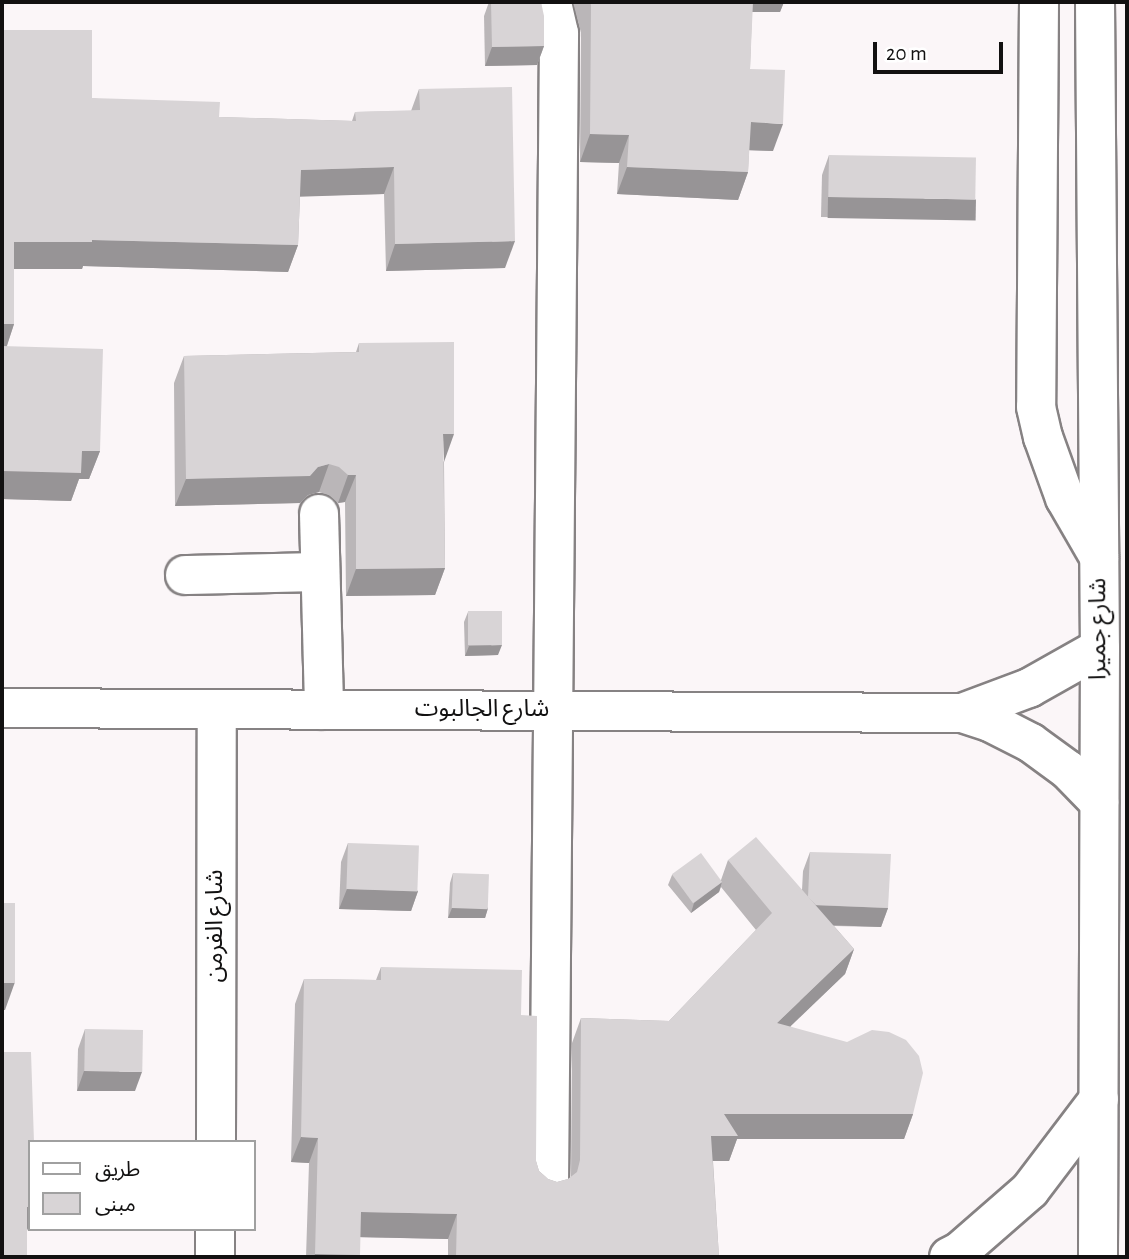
<!DOCTYPE html>
<html>
<head>
<meta charset="utf-8">
<style>
	body { margin:0 }
	#map { position:relative; width:1129px; height:1259px; overflow:hidden; background:#fbf6f8; font-family:"Alegreya Sans","Noto Sans Arabic",sans-serif }
	div>[style] { position:absolute }
	[style*='--x'] { left:calc(var(--x)*1px); top:calc(var(--y)*1px); width:calc(var(--w)*1px); rotate:calc(var(--a)*1deg) }
	.roads { filter:drop-shadow(2px 0 #868283) drop-shadow(-2px 0 #868283) drop-shadow(0 2px #868283) drop-shadow(0 -2px #868283) }
	.minor>* { height:38px; margin:-19px; padding:0 19px; transform-origin:19px; border-radius:19px; background:#fff }
	.major>* { height:38px; margin:-19px; padding:0 19px; transform-origin:19px; border-radius:19px; background:#fff }
	.wall>* { inset:0; background:#bab6b8 }
	.shaded-wall>* { inset:0; background:#979496; transform-origin:0 0 }
	.building>* { inset:0; background:#d8d4d6; transform-origin:0 0 }
	span { translate:-50% -50%; white-space:nowrap; text-align:center; line-height:1.15; -webkit-text-stroke:7px #fff; paint-order:stroke }
	.street-label { font-size:24px; color:#121111 }
	.frame { position:absolute; inset:0; border:4px solid #121111; pointer-events:none }
	.legend { position:absolute; left:28px; top:1140px; width:228px; height:91px; box-sizing:border-box; background:#fff; border:2px solid #a0a0a0; margin:0; padding:9px 12px; list-style:none; font-size:21px; color:#121111 }
	.legend li { display:flex; align-items:center; gap:14px; height:35px }
	.legend b { width:35px; border:2px solid #a0a0a0 }
	.scale { position:absolute; left:873px; top:42px; width:130px; height:32px; box-sizing:border-box; border:4px solid #121111; border-top:0; padding-left:9px; font-size:21px; line-height:24px; white-space:nowrap; color:#121111; -webkit-text-stroke:5px #fff; paint-order:stroke }
</style>
</head>
<body>
<div id="map">
	<div class="roads">
		<div class="minor">
			<i style="--x:1039;--y:2;--w:405;--a:90.4"></i>
			<i style="--x:1036;--y:407;--w:31;--a:77"></i>
			<i style="--x:1043;--y:437;--w:65;--a:70.2"></i>
			<i style="--x:1065;--y:498;--w:68;--a:60"></i>
			<i style="--x:319;--y:514;--w:196;--a:88.5"></i>
			<i style="--x:185;--y:575;--w:135;--a:-1.3"></i>
			<i style="--x:2;--y:708;--w:960;--a:0.3"></i>
			<i style="--x:962;--y:713;--w:29;--a:18"></i>
			<i style="--x:990;--y:722;--w:46;--a:27.1"></i>
			<i style="--x:1031;--y:743;--w:46;--a:36.1"></i>
			<i style="--x:1068;--y:770;--w:45;--a:45.9"></i>
			<i style="--x:962;--y:713;--w:72;--a:-20.5"></i>
			<i style="--x:1029;--y:688;--w:81;--a:-29.4"></i>
			<i style="--x:216;--y:1142;--w:432;--a:-89.9"></i>
			<i style="--x:549;--y:1185;--w:1152;--a:-89.5"></i>
			<i style="--x:559;--y:33;--w:32;--a:-103"></i>
			<i style="--x:215;--y:1257;--w:28;--a:-90"></i>
			<i style="--x:949;--y:1257;--w:11;--a:-27"></i>
			<i style="--x:959;--y:1252;--w:94;--a:-41.1"></i>
			<i style="--x:1030;--y:1190;--w:114;--a:-52.8"></i>
		</div>
		<div class="major">
			<i style="--x:1095;--y:2;--w:646;--a:89.56"></i>
			<i style="--x:1100;--y:648;--w:609;--a:90.19"></i>
		</div>
	</div>
	<div class="wall">
		<i style="clip-path:polygon(489px 2px,541px 2px,544px 46px,537px 65px,485px 66px,484px 16px)"></i>
		<i style="clip-path:polygon(573px 2px,784px 2px,780px 12px,752px 12px,750px 69px,773px 151px,749px 150px,748px 172px,738px 200px,617px 194px,619px 163px,580px 162px,581px 33px)"></i>
		<i style="clip-path:polygon(2px 30px,92px 98px,219px 117px,352px 121px,355px 112px,411px 111px,419px 89px,505px 268px,386px 271px,384px 194px,300px 196px,298px 245px,288px 272px,83px 266px,82px 269px,14px 269px,14px 324px,7px 346px,100px 451px,89px 479px,79px 479px,71px 501px,2px 499px)"></i>
		<i style="clip-path:polygon(829px 155px,969px 219px,821px 217px,822px 175px)"></i>
		<i style="clip-path:polygon(359px 343px,444px 462px,445px 568px,435px 595px,346px 596px,345px 502px,338px 503px,329px 495px,319px 492px,308px 495px,300px 503px,175px 506px,174px 383px,184px 356px,356px 352px)"></i>
		<i style="clip-path:polygon(468px 612px,498px 655px,465px 656px,464px 622px)"></i>
		<i style="clip-path:polygon(348px 843px,418px 891px,411px 911px,339px 909px,341px 862px)"></i>
		<i style="clip-path:polygon(810px 852px,888px 908px,881px 927px,834px 926px,854px 949px,845px 974px,790px 1026px,913px 1114px,904px 1139px,737px 1139px,729px 1161px,713px 1161px,719px 1257px,448px 1257px,448px 1239px,360px 1237px,359px 1257px,306px 1257px,309px 1163px,291px 1162px,295px 1004px,304px 979px,376px 980px,381px 967px,521px 1015px,536px 1161px,539px 1171px,548px 1179px,557px 1182px,568px 1179px,571px 1177px,572px 1043px,581px 1018px,669px 1021px,756px 930px,721px 887px,719px 892px,691px 913px,668px 885px,672px 875px,721px 880px,728px 860px,802px 890px,803px 871px)"></i>
		<i style="clip-path:polygon(453px 873px,488px 908px,485px 918px,448px 918px,450px 883px)"></i>
		<i style="clip-path:polygon(85px 1029px,135px 1091px,77px 1091px,78px 1049px)"></i>
	</div>
	<div class="shaded-wall">
		<i style="clip-path:polygon(747px 2px,784px 2px,780px 12px,743px 12px)"></i>
		<i style="clip-path:polygon(544px 46px,537px 65px,485px 66px,492px 47px)"></i>
		<i style="clip-path:polygon(751px 122px,783px 124px,773px 151px,741px 150px)"></i>
		<i style="clip-path:polygon(590px 134px,629px 135px,619px 163px,580px 162px)"></i>
		<i style="clip-path:polygon(394px 167px,384px 194px,291px 197px,301px 170px)"></i>
		<i style="clip-path:polygon(627px 167px,748px 172px,738px 200px,617px 194px)"></i>
		<i style="left:828px;top:197px;width:148px;height:21px;rotate:1deg"></i>
		<i style="clip-path:polygon(92px 240px,298px 245px,288px 272px,83px 266px,82px 269px,5px 269px,14px 242px)"></i>
		<i style="clip-path:polygon(515px 241px,505px 268px,386px 271px,395px 244px)"></i>
		<i style="clip-path:polygon(2px 324px,14px 324px,5px 351px,2px 351px)"></i>
		<i style="clip-path:polygon(443px 434px,454px 434px,444px 462px)"></i>
		<i style="clip-path:polygon(82px 451px,100px 451px,89px 479px,79px 479px,71px 501px,2px 499px,2px 471px)"></i>
		<i style="clip-path:polygon(329px 464px,319px 492px,308px 495px,300px 503px,175px 506px,186px 479px,318px 467px)"></i>
		<i style="clip-path:polygon(348px 475px,356px 475px,345px 502px,338px 503px)"></i>
		<i style="clip-path:polygon(445px 568px,435px 595px,346px 596px,356px 569px)"></i>
		<i style="clip-path:polygon(502px 645px,498px 655px,465px 656px,469px 646px)"></i>
		<i style="clip-path:polygon(722px 882px,719px 892px,691px 913px,694px 903px)"></i>
		<i style="clip-path:polygon(347px 889px,418px 891px,411px 911px,339px 909px)"></i>
		<i style="clip-path:polygon(808px 905px,888px 908px,881px 927px,801px 924px)"></i>
		<i style="clip-path:polygon(452px 908px,488px 908px,485px 918px,448px 918px)"></i>
		<i style="clip-path:polygon(854px 949px,845px 974px,768px 1048px,777px 1023px)"></i>
		<i style="clip-path:polygon(15px 982px,5px 1010px,2px 1010px,2px 983px)"></i>
		<i style="clip-path:polygon(84px 1071px,142px 1072px,135px 1091px,77px 1091px)"></i>
		<i style="clip-path:polygon(724px 1114px,913px 1114px,904px 1139px,737px 1139px,729px 1161px,702px 1161px,711px 1136px)"></i>
		<i style="clip-path:polygon(301px 1137px,318px 1138px,309px 1163px,291px 1162px)"></i>
		<i style="clip-path:polygon(27px 1207px,30px 1207px,30px 1224px,26px 1233px)"></i>
		<i style="clip-path:polygon(361px 1212px,457px 1214px,448px 1239px,352px 1237px)"></i>
		<i style="clip-path:polygon(315px 1254px,360px 1255px,359px 1257px,314px 1257px)"></i>
	</div>
	<div class="building">
		<i style="clip-path:polygon(491px 2px,541px 2px,544px 16px,544px 46px,492px 47px)"></i>
		<i style="clip-path:polygon(590px 2px,753px 2px,750px 69px,785px 70px,783px 124px,751px 122px,748px 172px,627px 167px,629px 135px,590px 134px,591px 5px)"></i>
		<i style="clip-path:polygon(2px 30px,92px 30px,92px 98px,220px 102px,219px 117px,356px 121px,355px 112px,420px 110px,419px 89px,512px 87px,515px 241px,395px 244px,394px 167px,301px 170px,298px 245px,92px 240px,92px 242px,14px 242px,14px 324px,2px 324px)"></i>
		<i style="left:829px;top:155px;width:147px;height:42px;rotate:1deg"></i>
		<i style="clip-path:polygon(454px 342px,454px 434px,443px 434px,445px 568px,356px 569px,356px 475px,348px 475px,339px 467px,329px 464px,318px 467px,310px 476px,186px 479px,184px 356px,359px 352px,359px 343px)"></i>
		<i style="clip-path:polygon(2px 346px,103px 349px,100px 451px,82px 451px,81px 473px,2px 471px)"></i>
		<i style="left:502px;top:611px;width:34px;height:34px;rotate:90deg"></i>
		<i style="clip-path:polygon(756px 837px,854px 949px,777px 1023px,847px 1042px,872px 1030px,889px 1032px,906px 1040px,919px 1056px,923px 1073px,913px 1114px,724px 1114px,738px 1136px,711px 1136px,719px 1257px,456px 1257px,457px 1214px,361px 1212px,360px 1255px,315px 1254px,318px 1138px,301px 1137px,304px 979px,381px 980px,381px 967px,522px 970px,521px 1015px,537px 1016px,536px 1161px,539px 1171px,548px 1179px,557px 1182px,568px 1179px,577px 1172px,580px 1160px,581px 1018px,669px 1021px,772px 913px,728px 860px)"></i>
		<i style="left:348px;top:843px;width:71px;height:46px;rotate:2deg"></i>
		<i style="clip-path:polygon(810px 852px,891px 854px,888px 908px,816px 905px,808px 897px)"></i>
		<i style="left:701px;top:853px;width:36px;height:36px;rotate:54deg"></i>
		<i style="left:453px;top:873px;width:36px;height:35px;rotate:2deg"></i>
		<i style="left:2px;top:903px;width:13px;height:80px"></i>
		<i style="left:85px;top:1029px;width:58px;height:42px;rotate:1deg"></i>
		<i style="clip-path:polygon(2px 1052px,31px 1052px,34px 1142px,30px 1142px,30px 1207px,27px 1207px,27px 1257px,2px 1257px)"></i>
	</div>
	<div class="street-label">
		<span style="left:1099px;top:629px;rotate:-90deg">شارع جميرا</span>
		<span style="left:482px;top:710px">شارع الجالبوت</span>
		<span style="left:216px;top:926px;rotate:-90deg">شارع الفرمن</span>
	</div>
	<div class="frame"></div>
	<ul class="legend">
	<li><b style="height:9px;background:#fff"></b>طريق</li>
	<li><b style="height:19px;background:#d8d4d6"></b>مبنى</li>
	</ul>
	<div class="scale">20 m</div>
</div>
</body>
</html>
